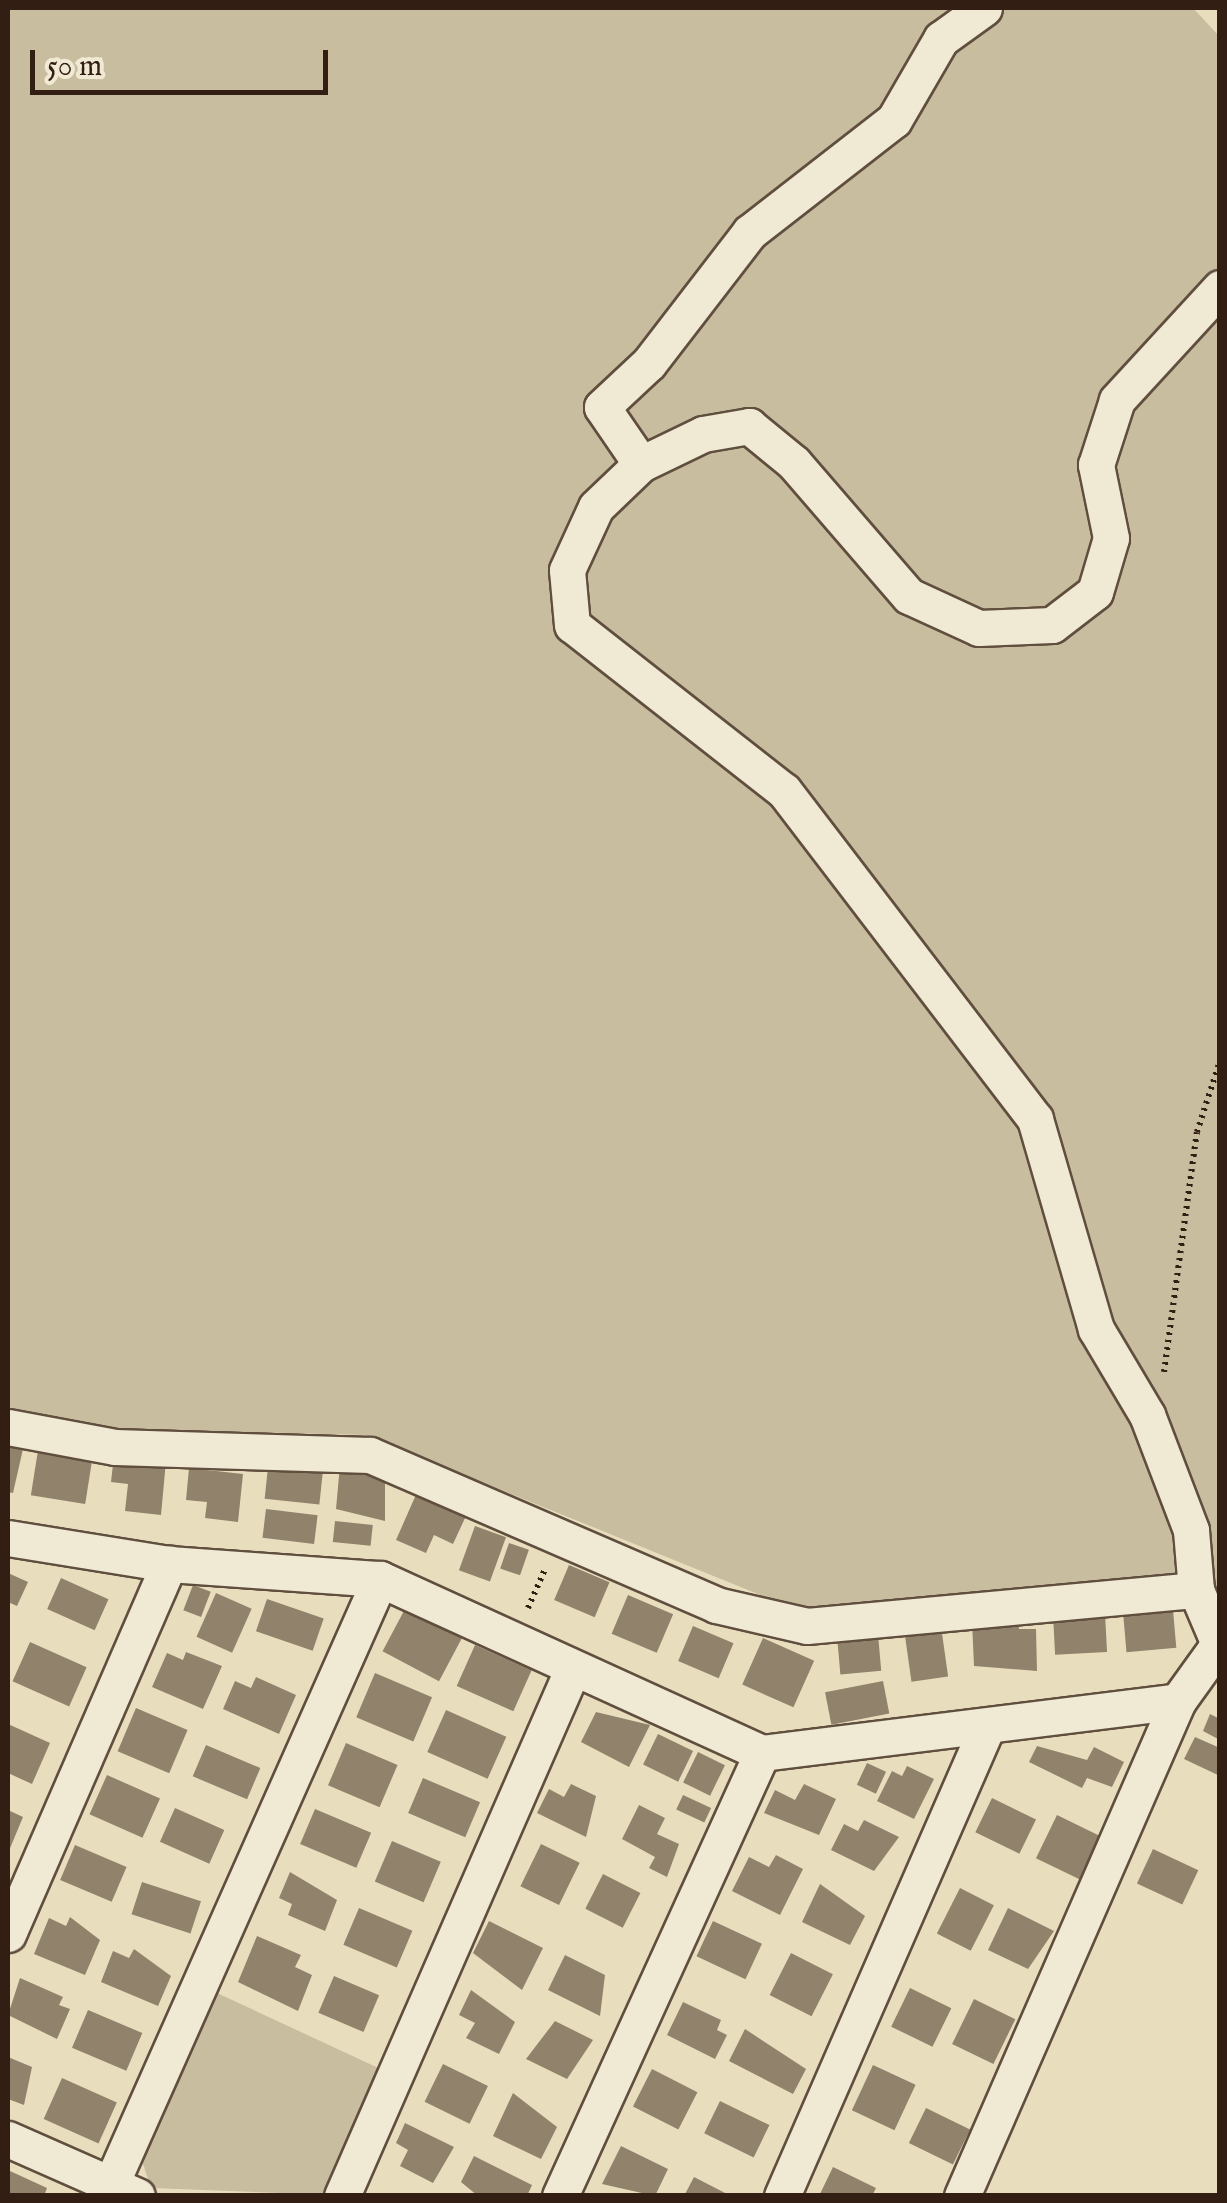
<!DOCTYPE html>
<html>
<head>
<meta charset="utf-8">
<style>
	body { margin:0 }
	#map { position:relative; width:1227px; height:2203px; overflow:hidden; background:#e8debd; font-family:"IM FELL English",serif }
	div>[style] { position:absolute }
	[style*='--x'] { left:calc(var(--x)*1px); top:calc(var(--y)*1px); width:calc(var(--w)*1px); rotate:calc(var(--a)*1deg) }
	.green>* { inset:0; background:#c9bda0 }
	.building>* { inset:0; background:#91826b; transform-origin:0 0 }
	.path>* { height:6px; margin-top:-3px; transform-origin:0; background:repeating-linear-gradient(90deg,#331e13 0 2.5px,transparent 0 7.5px) }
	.roads { filter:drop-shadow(2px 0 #604e3e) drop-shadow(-2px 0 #604e3e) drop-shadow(0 2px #604e3e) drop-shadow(0 -2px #604e3e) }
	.minor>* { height:35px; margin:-17.5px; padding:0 17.5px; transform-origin:17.5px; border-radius:17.5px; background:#f0ead4 }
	span { translate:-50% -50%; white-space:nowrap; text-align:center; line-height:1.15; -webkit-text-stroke:10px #f0ead4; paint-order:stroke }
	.frame { position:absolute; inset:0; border:10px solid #331e13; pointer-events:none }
	.scale { position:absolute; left:30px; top:50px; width:298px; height:45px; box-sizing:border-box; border:5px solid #331e13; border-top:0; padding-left:12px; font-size:30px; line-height:35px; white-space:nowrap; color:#331e13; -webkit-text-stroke:8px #f0ead4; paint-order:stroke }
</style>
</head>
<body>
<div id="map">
	<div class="green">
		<i style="clip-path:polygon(8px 8px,1193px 8px,1220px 37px,1219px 1612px,1201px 1578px,812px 1616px,366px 1435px,121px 1429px,8px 1413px)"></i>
		<i style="clip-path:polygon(217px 1993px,387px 2072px,333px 2195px,151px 2188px,142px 2161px)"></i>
	</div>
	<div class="building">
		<i style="clip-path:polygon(8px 1436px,25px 1440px,13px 1493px,8px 1492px)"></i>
		<i style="left:39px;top:1444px;width:55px;height:52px;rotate:9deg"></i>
		<i style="clip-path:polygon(114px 1455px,166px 1461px,161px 1515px,125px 1511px,128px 1484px,111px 1482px)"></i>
		<i style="clip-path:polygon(340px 1465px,385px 1470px,385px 1521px,336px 1509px)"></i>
		<i style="left:268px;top:1467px;width:55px;height:32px;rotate:6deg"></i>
		<i style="clip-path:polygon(189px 1468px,243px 1474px,238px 1522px,205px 1518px,207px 1502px,186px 1500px)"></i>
		<i style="clip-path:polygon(422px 1481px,472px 1503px,453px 1544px,434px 1535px,426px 1553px,396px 1540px)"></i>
		<i style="left:266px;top:1509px;width:52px;height:29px;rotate:7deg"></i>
		<i style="left:335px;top:1521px;width:38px;height:21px;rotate:6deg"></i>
		<i style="left:475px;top:1526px;width:33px;height:47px;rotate:20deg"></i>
		<i style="left:509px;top:1543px;width:21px;height:27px;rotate:19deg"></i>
		<i style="left:569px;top:1565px;width:44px;height:38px;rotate:23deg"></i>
		<i style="clip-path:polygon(8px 1573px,28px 1582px,17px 1606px,8px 1602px)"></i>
		<i style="left:61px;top:1578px;width:52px;height:34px;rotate:24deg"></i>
		<i style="left:193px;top:1585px;width:19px;height:27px;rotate:21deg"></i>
		<i style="left:216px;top:1593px;width:39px;height:48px;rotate:24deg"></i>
		<i style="left:628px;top:1595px;width:49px;height:42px;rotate:23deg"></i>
		<i style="left:267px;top:1599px;width:60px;height:34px;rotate:19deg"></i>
		<i style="left:406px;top:1607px;width:64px;height:50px;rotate:28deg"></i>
		<i style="left:1173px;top:1610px;width:38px;height:50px;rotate:85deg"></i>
		<i style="left:1105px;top:1613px;width:39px;height:52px;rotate:87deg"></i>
		<i style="clip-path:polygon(1018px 1620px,1019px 1629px,1036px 1629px,1037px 1671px,974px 1666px,972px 1622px)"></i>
		<i style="left:693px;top:1626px;width:44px;height:38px;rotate:23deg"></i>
		<i style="left:941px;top:1626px;width:51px;height:37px;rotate:82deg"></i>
		<i style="left:878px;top:1634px;width:37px;height:41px;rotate:85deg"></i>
		<i style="left:763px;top:1638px;width:56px;height:51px;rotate:24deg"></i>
		<i style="left:30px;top:1642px;width:62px;height:43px;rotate:24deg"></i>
		<i style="left:475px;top:1645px;width:62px;height:45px;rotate:24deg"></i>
		<i style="clip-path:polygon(186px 1652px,222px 1666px,203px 1709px,152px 1687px,167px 1653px,183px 1660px)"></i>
		<i style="left:375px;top:1673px;width:62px;height:48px;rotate:23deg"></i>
		<i style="clip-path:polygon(256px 1677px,296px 1695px,279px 1734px,223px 1709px,235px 1681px,251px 1688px)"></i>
		<i style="left:883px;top:1681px;width:33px;height:59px;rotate:79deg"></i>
		<i style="left:136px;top:1708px;width:56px;height:47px;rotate:23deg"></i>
		<i style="left:446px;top:1710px;width:66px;height:46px;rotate:24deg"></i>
		<i style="clip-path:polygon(596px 1712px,650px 1725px,629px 1767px,581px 1742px)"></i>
		<i style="clip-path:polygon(1210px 1714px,1220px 1719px,1218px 1739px,1203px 1731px)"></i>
		<i style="clip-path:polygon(8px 1724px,50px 1743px,32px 1784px,8px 1773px)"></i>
		<i style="left:658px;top:1734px;width:39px;height:34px;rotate:26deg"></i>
		<i style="clip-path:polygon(1195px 1737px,1220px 1748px,1220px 1776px,1184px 1759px)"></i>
		<i style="left:346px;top:1743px;width:56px;height:46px;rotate:23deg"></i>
		<i style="left:206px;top:1745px;width:59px;height:34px;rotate:23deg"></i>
		<i style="clip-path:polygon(1037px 1746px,1087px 1760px,1094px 1747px,1124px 1762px,1112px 1787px,1087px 1778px,1082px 1788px,1029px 1762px)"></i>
		<i style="left:698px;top:1752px;width:30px;height:34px;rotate:26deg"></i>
		<i style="left:867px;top:1763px;width:21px;height:24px;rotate:25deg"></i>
		<i style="clip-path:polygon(907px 1766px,934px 1779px,914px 1819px,877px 1801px,892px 1771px,902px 1776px)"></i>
		<i style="left:107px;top:1775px;width:58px;height:43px;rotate:24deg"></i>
		<i style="left:423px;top:1778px;width:62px;height:38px;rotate:23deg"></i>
		<i style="clip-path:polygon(571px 1784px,596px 1796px,586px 1837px,537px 1813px,549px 1789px,564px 1797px)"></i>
		<i style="clip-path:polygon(804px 1784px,836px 1799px,819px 1835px,764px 1813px,775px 1790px,795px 1800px)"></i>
		<i style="left:683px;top:1795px;width:31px;height:16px;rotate:25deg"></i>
		<i style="left:992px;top:1798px;width:49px;height:38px;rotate:26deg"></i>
		<i style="clip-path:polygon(639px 1805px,665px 1818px,657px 1834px,679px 1844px,667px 1877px,649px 1868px,655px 1857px,622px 1839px)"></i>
		<i style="left:175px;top:1808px;width:54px;height:37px;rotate:24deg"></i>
		<i style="left:315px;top:1809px;width:61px;height:38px;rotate:23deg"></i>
		<i style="clip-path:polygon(8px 1810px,23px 1817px,8px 1853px)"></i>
		<i style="left:1057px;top:1815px;width:49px;height:48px;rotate:26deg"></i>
		<i style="clip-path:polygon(864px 1820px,899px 1837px,874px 1871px,831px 1850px,844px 1824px,858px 1831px)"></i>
		<i style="left:392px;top:1841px;width:53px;height:44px;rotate:23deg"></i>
		<i style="left:541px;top:1844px;width:43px;height:47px;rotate:26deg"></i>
		<i style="left:75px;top:1845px;width:56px;height:38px;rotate:23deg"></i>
		<i style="left:1153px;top:1849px;width:50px;height:38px;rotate:25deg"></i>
		<i style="clip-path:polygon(776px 1855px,803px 1869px,780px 1915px,732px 1891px,749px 1857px,769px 1867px)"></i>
		<i style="clip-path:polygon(290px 1872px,337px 1900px,325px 1931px,288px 1915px,292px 1904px,279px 1898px)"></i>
		<i style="left:603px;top:1874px;width:42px;height:39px;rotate:27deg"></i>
		<i style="left:142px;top:1882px;width:62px;height:34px;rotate:18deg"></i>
		<i style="clip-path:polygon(820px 1884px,865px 1916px,850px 1945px,802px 1922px)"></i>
		<i style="left:960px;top:1888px;width:38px;height:51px;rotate:27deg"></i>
		<i style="left:359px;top:1908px;width:58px;height:40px;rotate:23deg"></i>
		<i style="clip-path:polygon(1008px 1908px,1054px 1931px,1028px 1969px,988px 1950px)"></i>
		<i style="clip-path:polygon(70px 1917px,100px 1940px,85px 1975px,34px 1954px,49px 1918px,66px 1926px)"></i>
		<i style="clip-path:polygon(489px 1921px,543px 1948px,522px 1990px,473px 1953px)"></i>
		<i style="left:713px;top:1921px;width:54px;height:39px;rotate:25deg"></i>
		<i style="clip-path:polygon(257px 1936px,301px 1955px,295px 1967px,312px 1975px,298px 2011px,238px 1982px)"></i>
		<i style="clip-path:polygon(134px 1949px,171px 1976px,158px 2006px,101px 1982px,113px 1951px,129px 1958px)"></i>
		<i style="left:791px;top:1953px;width:47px;height:47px;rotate:27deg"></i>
		<i style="clip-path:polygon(565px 1955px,605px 1975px,600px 2016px,548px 1990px)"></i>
		<i style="left:334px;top:1976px;width:49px;height:40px;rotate:23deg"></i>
		<i style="clip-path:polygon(20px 1978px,63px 1997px,59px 2005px,70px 2009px,57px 2039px,8px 2015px)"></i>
		<i style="left:910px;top:1988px;width:46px;height:43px;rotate:26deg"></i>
		<i style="clip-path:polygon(471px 1990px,515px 2022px,499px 2054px,466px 2038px,475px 2023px,459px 2015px)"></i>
		<i style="left:974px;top:1999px;width:46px;height:50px;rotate:26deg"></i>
		<i style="clip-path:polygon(683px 2002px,721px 2020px,717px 2030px,727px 2035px,715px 2059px,667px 2035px)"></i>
		<i style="left:88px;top:2010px;width:59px;height:41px;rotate:23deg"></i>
		<i style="clip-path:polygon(555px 2021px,593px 2040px,567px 2079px,526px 2059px)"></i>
		<i style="clip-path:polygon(745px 2029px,806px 2069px,793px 2094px,729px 2061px)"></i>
		<i style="clip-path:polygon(8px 2057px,32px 2067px,24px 2105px,8px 2099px)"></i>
		<i style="left:443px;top:2064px;width:50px;height:42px;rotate:26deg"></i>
		<i style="left:873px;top:2065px;width:47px;height:50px;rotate:25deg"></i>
		<i style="left:652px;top:2069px;width:51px;height:42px;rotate:27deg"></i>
		<i style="left:62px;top:2078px;width:60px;height:45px;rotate:24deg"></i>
		<i style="clip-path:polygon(513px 2093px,557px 2127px,541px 2159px,493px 2136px)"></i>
		<i style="left:720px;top:2101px;width:55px;height:36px;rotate:26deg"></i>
		<i style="left:926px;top:2108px;width:49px;height:39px;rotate:26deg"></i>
		<i style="clip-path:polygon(405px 2123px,454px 2147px,433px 2183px,400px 2166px,408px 2150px,396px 2143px)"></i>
		<i style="clip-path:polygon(621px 2146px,668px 2169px,655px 2196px,602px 2184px)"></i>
		<i style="clip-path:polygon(474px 2156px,532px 2185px,527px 2196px,478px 2196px,461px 2182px)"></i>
		<i style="clip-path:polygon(833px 2167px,876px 2188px,872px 2196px,819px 2196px)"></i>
		<i style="clip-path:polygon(10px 2171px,47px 2188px,44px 2196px,8px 2196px)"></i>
		<i style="clip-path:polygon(694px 2177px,731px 2196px,684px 2196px)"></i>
	</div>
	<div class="path">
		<i style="--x:1164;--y:1372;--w:242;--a:-82.2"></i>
		<i style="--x:1197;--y:1132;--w:75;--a:-72.1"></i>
		<i style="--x:528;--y:1608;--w:43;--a:-66.4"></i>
	</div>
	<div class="roads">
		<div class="minor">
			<i style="--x:641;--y:464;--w:69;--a:-124.4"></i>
			<i style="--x:602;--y:407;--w:64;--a:-43.1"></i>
			<i style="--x:649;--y:363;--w:165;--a:-52.4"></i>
			<i style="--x:750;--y:232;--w:182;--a:-37.9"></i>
			<i style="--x:894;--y:120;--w:94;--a:-59.9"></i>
			<i style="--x:941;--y:39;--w:53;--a:-35.8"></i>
			<i style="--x:8;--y:1427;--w:109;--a:10.6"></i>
			<i style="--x:115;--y:1447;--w:255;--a:1.8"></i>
			<i style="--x:370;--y:1455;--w:377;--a:23.4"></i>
			<i style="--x:716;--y:1605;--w:93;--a:13"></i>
			<i style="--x:807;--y:1626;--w:391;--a:-5.3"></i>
			<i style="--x:8;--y:1538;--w:163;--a:9.2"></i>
			<i style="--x:169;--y:1564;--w:212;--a:4.1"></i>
			<i style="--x:380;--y:1579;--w:420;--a:24.5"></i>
			<i style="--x:762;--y:1753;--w:419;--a:-7.1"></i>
			<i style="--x:8;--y:1934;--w:404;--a:-66.5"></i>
			<i style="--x:8;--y:2139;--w:141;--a:23.8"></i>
			<i style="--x:111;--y:2184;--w:662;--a:-66.03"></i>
			<i style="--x:342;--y:2196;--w:576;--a:-66.37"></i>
			<i style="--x:560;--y:2196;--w:487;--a:-65.5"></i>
			<i style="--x:782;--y:2196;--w:512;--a:-66.39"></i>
			<i style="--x:962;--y:2196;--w:540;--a:-66.43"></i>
			<i style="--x:1178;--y:1701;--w:70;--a:-54.3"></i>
			<i style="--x:1219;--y:1644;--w:59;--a:-113.1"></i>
			<i style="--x:1196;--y:1590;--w:60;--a:-94.8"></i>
			<i style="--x:1191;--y:1530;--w:123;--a:-110.9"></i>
			<i style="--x:1147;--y:1415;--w:100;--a:-120.7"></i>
			<i style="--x:1096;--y:1329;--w:219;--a:-106.2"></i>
			<i style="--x:1035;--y:1119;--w:413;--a:-127.4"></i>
			<i style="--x:784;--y:791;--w:269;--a:-141.9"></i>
			<i style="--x:572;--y:625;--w:55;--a:-95.2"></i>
			<i style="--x:567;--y:570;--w:69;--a:-65.3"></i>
			<i style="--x:596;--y:507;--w:62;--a:-43.7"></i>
			<i style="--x:641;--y:464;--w:69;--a:-25.8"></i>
			<i style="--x:703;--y:434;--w:47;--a:-9.9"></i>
			<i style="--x:749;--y:426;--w:58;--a:39.4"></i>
			<i style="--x:794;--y:463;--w:176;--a:49.2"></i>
			<i style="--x:909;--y:596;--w:77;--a:24.6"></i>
			<i style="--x:979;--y:628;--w:73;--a:-2.4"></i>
			<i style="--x:1052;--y:625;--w:54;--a:-37.5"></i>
			<i style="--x:1095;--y:592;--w:56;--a:-73.5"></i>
			<i style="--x:1111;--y:538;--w:75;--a:-101.6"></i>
			<i style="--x:1096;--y:465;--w:68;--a:-72.1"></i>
			<i style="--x:1117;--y:400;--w:152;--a:-47.4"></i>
		</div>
	</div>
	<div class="frame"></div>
	<div class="scale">50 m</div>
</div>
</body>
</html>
